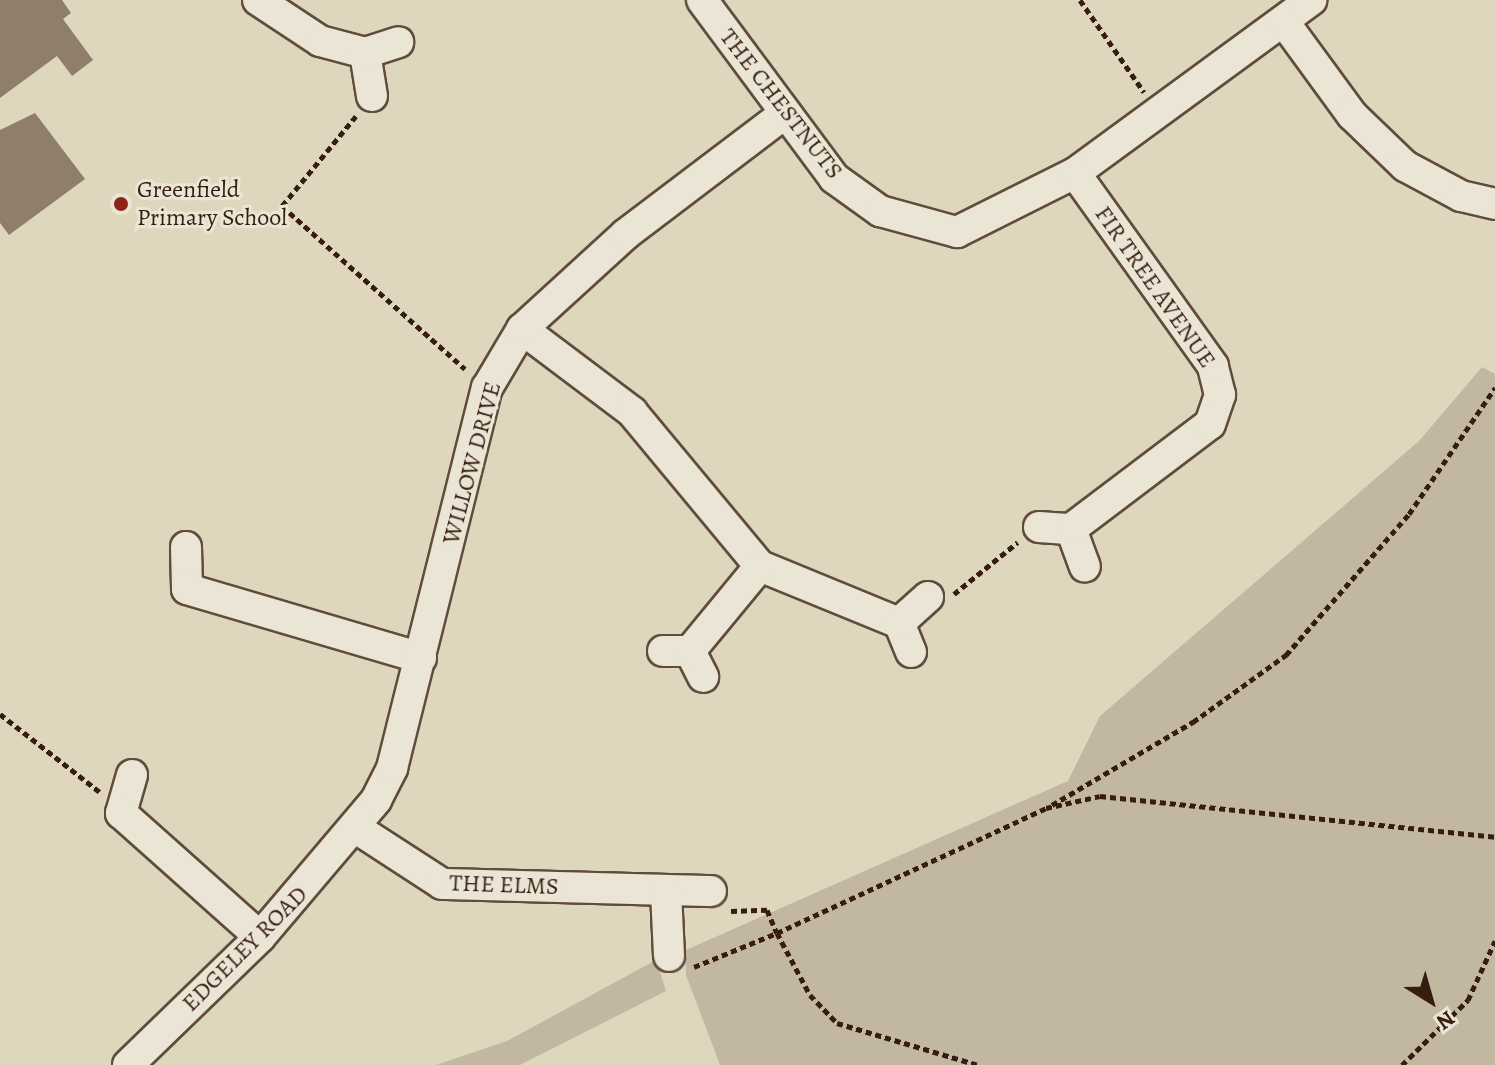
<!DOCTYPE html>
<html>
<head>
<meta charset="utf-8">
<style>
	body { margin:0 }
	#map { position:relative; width:1495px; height:1065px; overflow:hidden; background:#dfd7bd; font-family:Alegreya,serif }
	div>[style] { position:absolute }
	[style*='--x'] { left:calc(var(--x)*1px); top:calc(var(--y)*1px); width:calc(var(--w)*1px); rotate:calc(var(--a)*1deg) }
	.green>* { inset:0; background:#c2b7a0 }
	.building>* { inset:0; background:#8e7e6a }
	.path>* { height:5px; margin-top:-2.5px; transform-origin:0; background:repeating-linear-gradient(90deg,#371d11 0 6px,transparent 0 10px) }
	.roads { filter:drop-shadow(2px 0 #614c3c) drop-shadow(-2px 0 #614c3c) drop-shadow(0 2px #614c3c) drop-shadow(0 -2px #614c3c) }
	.minor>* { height:30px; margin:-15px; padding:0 15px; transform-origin:15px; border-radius:15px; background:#eae5d4 }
	.dots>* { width:22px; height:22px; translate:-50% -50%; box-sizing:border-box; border:4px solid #eae5d4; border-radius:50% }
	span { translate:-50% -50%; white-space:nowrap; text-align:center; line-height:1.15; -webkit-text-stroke:6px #eae5d4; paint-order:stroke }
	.street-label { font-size:24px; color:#371d11 }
	.poi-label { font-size:24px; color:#371d11 }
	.left { translate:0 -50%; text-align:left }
	.north { position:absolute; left:1391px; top:961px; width:80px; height:80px; -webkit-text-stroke:6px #eae5d4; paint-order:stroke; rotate:143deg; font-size:22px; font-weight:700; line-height:32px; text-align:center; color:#371d11 }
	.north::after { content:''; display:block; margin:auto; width:28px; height:36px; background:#371d11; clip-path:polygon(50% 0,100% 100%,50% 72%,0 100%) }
</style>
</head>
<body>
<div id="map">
	<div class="green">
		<i style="clip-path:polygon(1482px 367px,1495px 374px,1495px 1065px,720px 1065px,686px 975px,686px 950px,1068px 781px,1100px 716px,1419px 441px)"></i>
		<i style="clip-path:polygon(656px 960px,666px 991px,520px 1065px,436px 1065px,507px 1041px)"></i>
	</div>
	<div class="building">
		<i style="clip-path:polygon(0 0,62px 0,71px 13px,63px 19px,93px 60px,72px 76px,57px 56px,0 98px)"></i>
		<i style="clip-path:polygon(35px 113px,85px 179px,9px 235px,0 223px,0 130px)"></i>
	</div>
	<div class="path">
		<i style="--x:1080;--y:0;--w:112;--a:55.2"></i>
		<i style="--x:356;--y:116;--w:117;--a:129.4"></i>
		<i style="--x:282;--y:206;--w:245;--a:41.7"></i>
		<i style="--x:954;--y:594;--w:82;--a:-39.1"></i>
		<i style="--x:0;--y:714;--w:127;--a:38"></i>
		<i style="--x:1052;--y:805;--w:164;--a:-30.5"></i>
		<i style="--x:1193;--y:722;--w:115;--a:-35.8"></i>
		<i style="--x:1286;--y:655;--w:187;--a:-48.9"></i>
		<i style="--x:1409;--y:514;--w:153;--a:-55.7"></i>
		<i style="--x:731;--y:911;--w:36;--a:-2"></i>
		<i style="--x:767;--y:910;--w:25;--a:67"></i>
		<i style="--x:777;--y:933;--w:297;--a:-24.9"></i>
		<i style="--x:1046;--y:808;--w:55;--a:-12.5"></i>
		<i style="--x:1100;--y:796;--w:397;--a:5.9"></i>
		<i style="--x:694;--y:967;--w:90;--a:-22.3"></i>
		<i style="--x:777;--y:933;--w:70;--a:62"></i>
		<i style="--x:810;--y:995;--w:39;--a:46"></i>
		<i style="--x:837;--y:1023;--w:147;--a:16.6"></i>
		<i style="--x:1402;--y:1065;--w:93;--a:-44.6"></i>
		<i style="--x:1468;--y:1000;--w:65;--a:-65.4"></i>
	</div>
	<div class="roads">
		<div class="minor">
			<i style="--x:258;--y:0;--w:74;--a:33.5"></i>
			<i style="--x:320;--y:41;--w:47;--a:14.9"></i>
			<i style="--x:702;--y:0;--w:222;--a:53.4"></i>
			<i style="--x:834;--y:178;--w:57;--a:35.7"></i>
			<i style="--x:880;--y:211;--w:80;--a:15.3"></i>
			<i style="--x:957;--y:232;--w:132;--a:-26.6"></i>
			<i style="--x:1075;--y:173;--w:293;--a:-36.2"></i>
			<i style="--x:1284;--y:22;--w:115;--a:53.8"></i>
			<i style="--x:1352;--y:115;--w:74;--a:43.9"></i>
			<i style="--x:1405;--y:166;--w:64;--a:28.2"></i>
			<i style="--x:1461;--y:196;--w:35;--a:13"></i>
			<i style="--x:372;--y:96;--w:44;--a:-99.2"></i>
			<i style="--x:365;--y:53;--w:35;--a:-18"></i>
			<i style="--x:522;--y:329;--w:138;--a:37"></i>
			<i style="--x:632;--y:412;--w:200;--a:50.3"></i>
			<i style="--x:760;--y:566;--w:150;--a:22.3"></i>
			<i style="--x:1039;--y:527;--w:32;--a:4"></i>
			<i style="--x:1071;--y:529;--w:40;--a:69.8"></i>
			<i style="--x:1071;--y:529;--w:174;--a:-37.1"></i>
			<i style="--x:1210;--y:424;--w:31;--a:-71"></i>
			<i style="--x:1220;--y:395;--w:30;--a:-104"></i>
			<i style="--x:1213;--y:366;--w:237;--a:-125.6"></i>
			<i style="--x:186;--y:547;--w:42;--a:88.6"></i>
			<i style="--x:187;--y:589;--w:244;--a:16.4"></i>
			<i style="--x:663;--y:651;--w:27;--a:0"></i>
			<i style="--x:690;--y:651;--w:29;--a:63"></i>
			<i style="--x:690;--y:651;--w:110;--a:-50.5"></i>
			<i style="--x:911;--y:652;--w:31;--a:-112"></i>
			<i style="--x:899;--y:623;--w:39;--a:-42"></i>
			<i style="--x:132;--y:775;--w:40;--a:106"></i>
			<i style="--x:121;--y:813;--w:186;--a:41.7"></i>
			<i style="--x:359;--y:830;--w:99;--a:33"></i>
			<i style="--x:442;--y:884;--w:269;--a:1.5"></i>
			<i style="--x:666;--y:892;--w:64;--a:87.3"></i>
			<i style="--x:128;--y:1065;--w:184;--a:-44.1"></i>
			<i style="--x:260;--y:937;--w:180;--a:-49.7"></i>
			<i style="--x:376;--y:800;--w:36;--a:-63"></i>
			<i style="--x:392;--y:768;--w:392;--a:-76"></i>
			<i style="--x:487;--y:388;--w:69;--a:-59.3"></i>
			<i style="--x:522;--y:329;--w:141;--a:-42.4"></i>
			<i style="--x:626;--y:234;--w:197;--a:-37.2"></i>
		</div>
	</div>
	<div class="dots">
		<i style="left:121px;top:204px;background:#8f2418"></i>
	</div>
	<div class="street-label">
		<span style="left:781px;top:104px;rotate:52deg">THE CHESTNUTS</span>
		<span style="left:1155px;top:287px;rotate:55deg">FIR TREE AVENUE</span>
		<span style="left:472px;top:463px;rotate:-75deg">WILLOW DRIVE</span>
		<span style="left:504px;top:885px;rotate:2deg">THE ELMS</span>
		<span style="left:245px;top:949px;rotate:-45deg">EDGELEY ROAD</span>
	</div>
	<div class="poi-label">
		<span class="left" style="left:137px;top:204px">Greenfield<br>Primary School</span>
	</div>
	<div class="north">N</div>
</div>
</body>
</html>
